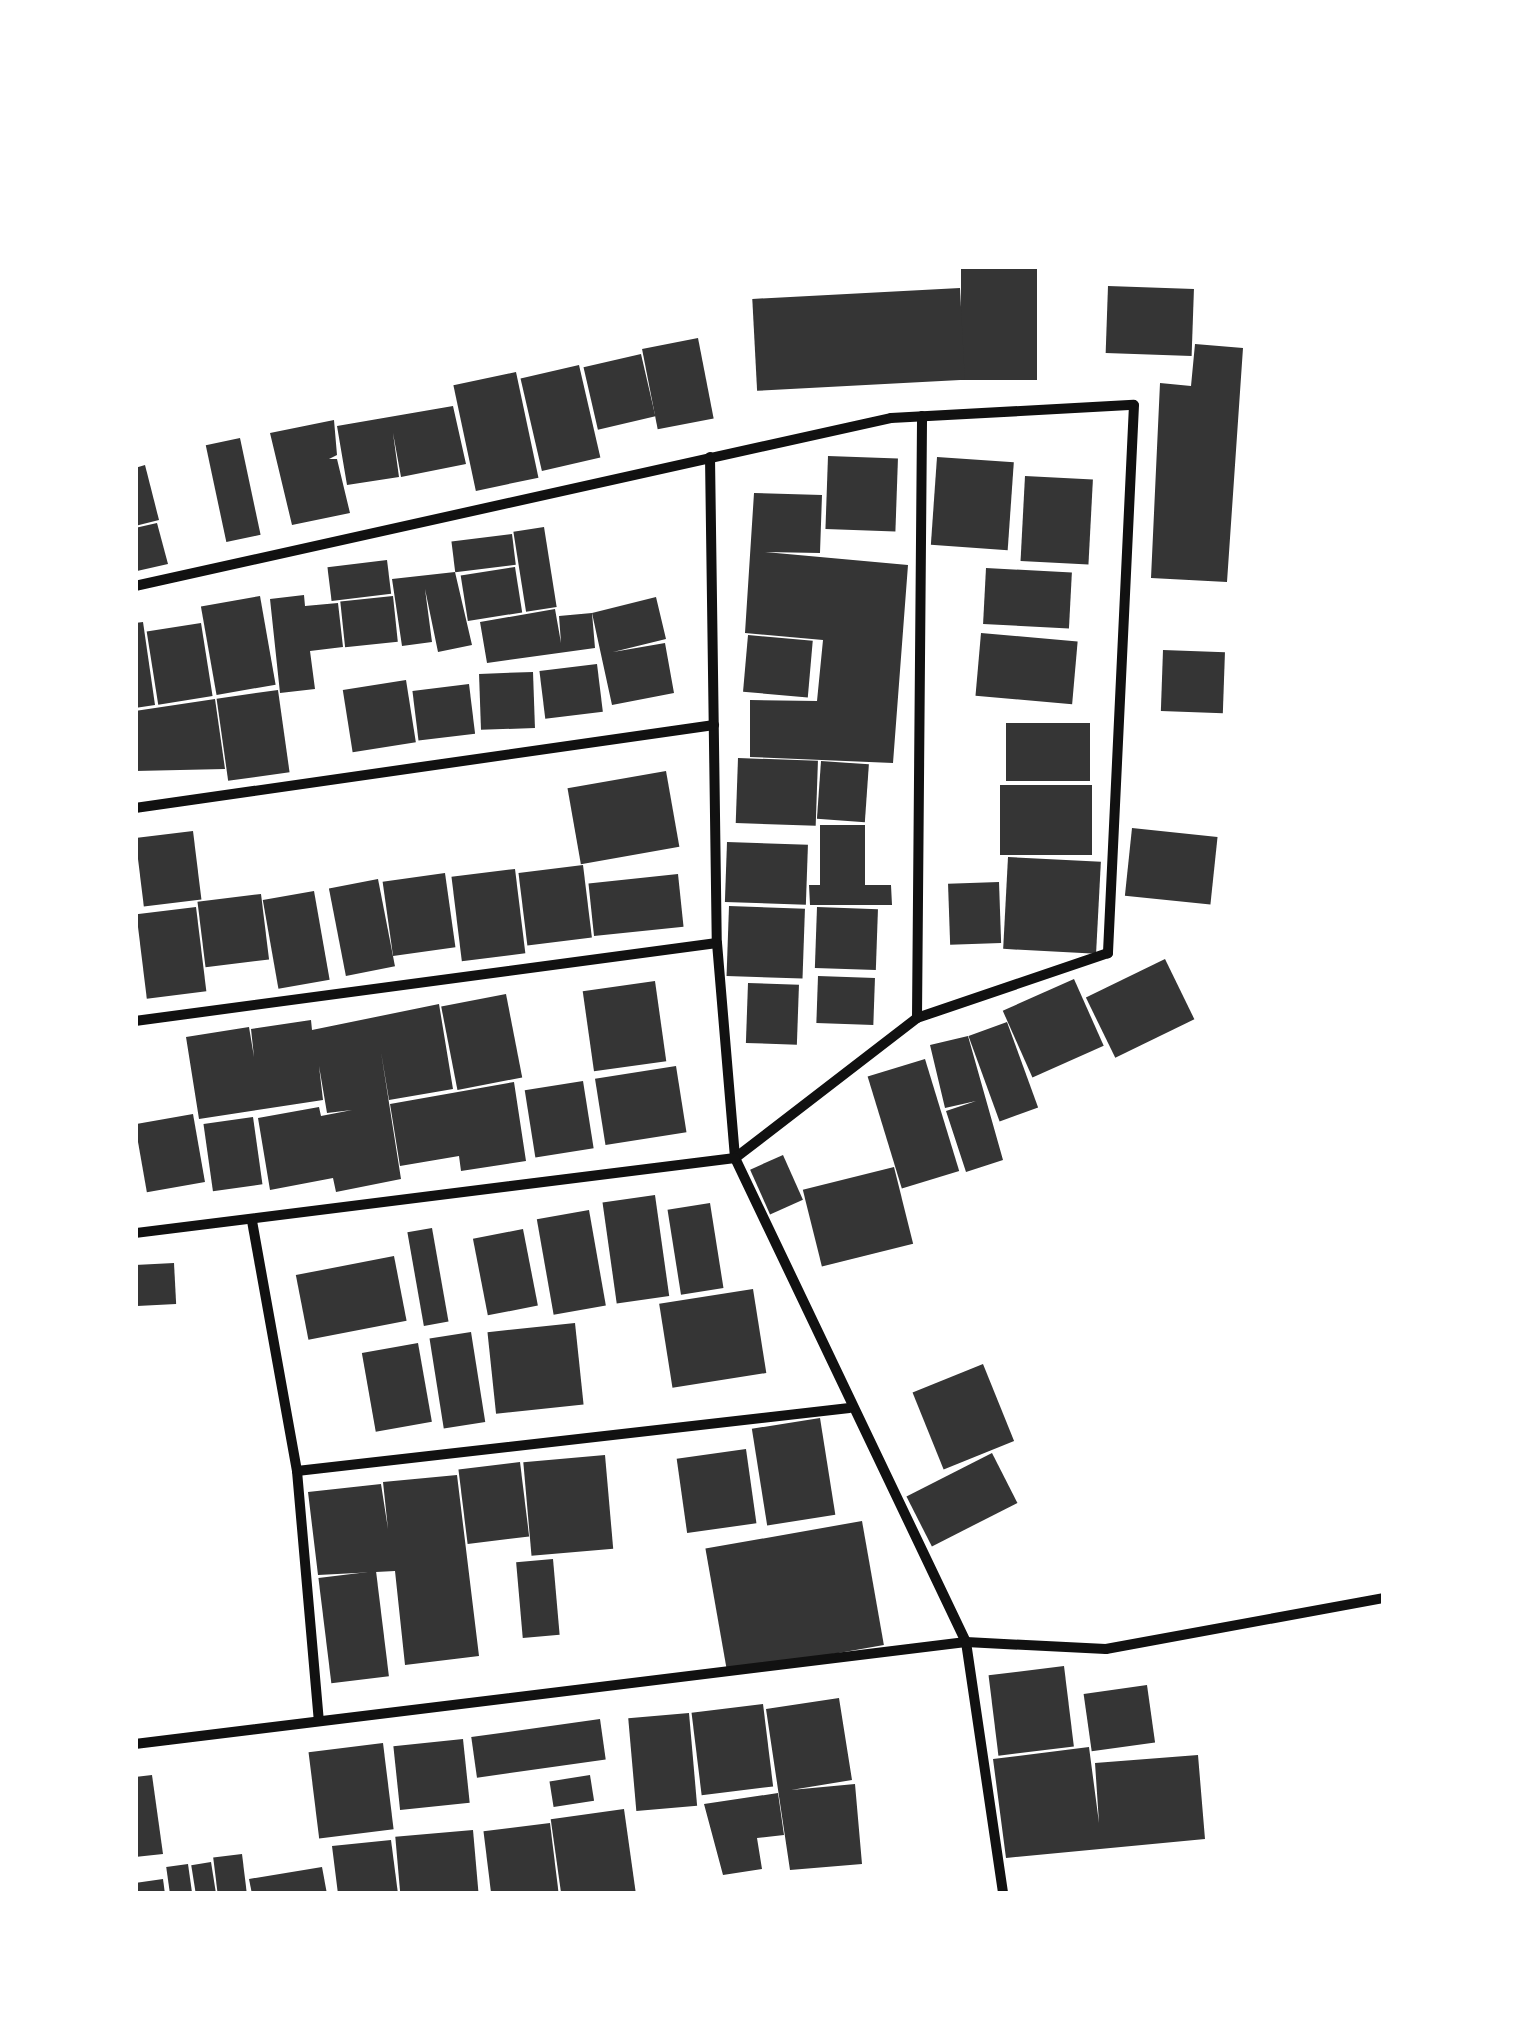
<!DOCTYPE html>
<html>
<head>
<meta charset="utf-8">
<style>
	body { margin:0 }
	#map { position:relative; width:1519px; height:2029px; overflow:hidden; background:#fff; font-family:"Alegreya Sans",sans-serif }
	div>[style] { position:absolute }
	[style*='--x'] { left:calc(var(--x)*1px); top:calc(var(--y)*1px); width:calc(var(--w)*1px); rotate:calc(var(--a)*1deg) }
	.building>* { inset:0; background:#353535; transform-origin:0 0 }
	.minor>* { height:10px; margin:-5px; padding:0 5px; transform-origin:5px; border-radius:5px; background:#111 }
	span { translate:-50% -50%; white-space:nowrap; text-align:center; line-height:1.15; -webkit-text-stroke:10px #fff; paint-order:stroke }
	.frame { position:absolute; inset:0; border:138px solid #fff; pointer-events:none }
</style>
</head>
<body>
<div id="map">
	<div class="building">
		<i style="left:961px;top:269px;width:76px;height:111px"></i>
		<i style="left:1108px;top:286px;width:86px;height:67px;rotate:2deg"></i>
		<i style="left:960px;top:288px;width:92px;height:208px;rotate:87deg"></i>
		<i style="left:698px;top:338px;width:82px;height:57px;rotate:79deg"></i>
		<i style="clip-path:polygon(1195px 344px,1243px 348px,1227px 582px,1151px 578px,1160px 383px,1191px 386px)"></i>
		<i style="left:641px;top:354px;width:64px;height:59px;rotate:77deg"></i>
		<i style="left:579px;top:365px;width:95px;height:60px;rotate:77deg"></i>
		<i style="left:516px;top:372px;width:108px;height:64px;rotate:78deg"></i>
		<i style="clip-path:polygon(453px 406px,466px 464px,401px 477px,393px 433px,399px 477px,347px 485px,337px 426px)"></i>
		<i style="clip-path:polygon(334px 420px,337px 455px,329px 459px,337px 459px,350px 513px,292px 525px,270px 433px)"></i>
		<i style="left:240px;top:438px;width:99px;height:35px;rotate:78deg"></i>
		<i style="left:828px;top:456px;width:70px;height:73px;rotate:2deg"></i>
		<i style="left:937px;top:457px;width:77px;height:88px;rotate:4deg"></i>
		<i style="clip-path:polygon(145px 465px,159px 520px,135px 526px,135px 468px)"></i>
		<i style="left:1025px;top:476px;width:68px;height:85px;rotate:3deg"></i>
		<i style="clip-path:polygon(754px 493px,822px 495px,820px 553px,765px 552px,908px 565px,893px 763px,750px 757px,750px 700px,817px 701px,823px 640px,745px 633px)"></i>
		<i style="clip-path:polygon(157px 523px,168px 564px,137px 571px,135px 528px)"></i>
		<i style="left:544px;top:527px;width:81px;height:31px;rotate:81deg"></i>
		<i style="left:512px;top:534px;width:31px;height:61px;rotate:83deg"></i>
		<i style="left:387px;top:560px;width:34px;height:60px;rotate:83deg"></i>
		<i style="left:515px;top:567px;width:46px;height:55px;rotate:81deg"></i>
		<i style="left:986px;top:568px;width:86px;height:56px;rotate:3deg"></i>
		<i style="clip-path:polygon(455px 572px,472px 645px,438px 652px,425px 589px,432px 642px,402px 646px,392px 579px)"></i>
		<i style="clip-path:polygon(304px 595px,305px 606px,338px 603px,343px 647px,310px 651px,315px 689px,280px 693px,270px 599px)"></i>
		<i style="left:260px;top:596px;width:90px;height:60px;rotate:80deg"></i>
		<i style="left:393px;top:596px;width:46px;height:53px;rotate:84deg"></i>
		<i style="clip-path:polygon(656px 597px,666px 639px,613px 652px,665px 643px,674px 693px,612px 705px,592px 613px)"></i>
		<i style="clip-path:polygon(555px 609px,561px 643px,559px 616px,592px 613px,595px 648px,487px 663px,480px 622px)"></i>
		<i style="clip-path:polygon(143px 622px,155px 705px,135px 708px,135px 623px)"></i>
		<i style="left:201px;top:623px;width:74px;height:55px;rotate:81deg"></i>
		<i style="left:981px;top:633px;width:97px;height:63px;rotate:5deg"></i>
		<i style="left:748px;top:635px;width:65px;height:57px;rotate:5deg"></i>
		<i style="left:1163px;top:650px;width:62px;height:61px;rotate:2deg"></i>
		<i style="left:597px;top:664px;width:48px;height:58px;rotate:83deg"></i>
		<i style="left:533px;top:672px;width:56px;height:54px;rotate:88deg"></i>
		<i style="left:406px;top:680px;width:63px;height:64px;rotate:81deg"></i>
		<i style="left:469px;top:684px;width:50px;height:57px;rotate:83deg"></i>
		<i style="left:278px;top:690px;width:83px;height:62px;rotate:82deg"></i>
		<i style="clip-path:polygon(215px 699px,225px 769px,135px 771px,135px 711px)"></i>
		<i style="left:1090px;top:723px;width:58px;height:84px;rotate:90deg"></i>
		<i style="left:738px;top:758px;width:80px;height:65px;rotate:2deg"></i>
		<i style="left:821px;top:761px;width:48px;height:58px;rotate:4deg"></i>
		<i style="left:666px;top:771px;width:77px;height:100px;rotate:80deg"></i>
		<i style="left:1000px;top:785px;width:92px;height:70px"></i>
		<i style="clip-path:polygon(820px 825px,865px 825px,865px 885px,891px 885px,892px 905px,810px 905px,809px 885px,820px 885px)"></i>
		<i style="left:1132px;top:828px;width:86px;height:68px;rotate:6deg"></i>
		<i style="left:193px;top:831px;width:69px;height:58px;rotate:83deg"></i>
		<i style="left:727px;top:842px;width:81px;height:60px;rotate:2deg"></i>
		<i style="left:1008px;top:857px;width:93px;height:92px;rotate:3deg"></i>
		<i style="left:583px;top:865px;width:73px;height:65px;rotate:83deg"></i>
		<i style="left:515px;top:869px;width:85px;height:64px;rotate:83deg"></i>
		<i style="left:445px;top:873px;width:75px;height:63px;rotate:82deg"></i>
		<i style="left:678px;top:874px;width:53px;height:90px;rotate:84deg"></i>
		<i style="left:378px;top:879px;width:89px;height:50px;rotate:79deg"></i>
		<i style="left:999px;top:882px;width:61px;height:51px;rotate:88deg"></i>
		<i style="left:314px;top:891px;width:90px;height:52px;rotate:80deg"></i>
		<i style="left:261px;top:894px;width:66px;height:64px;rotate:83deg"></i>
		<i style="left:729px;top:906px;width:76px;height:70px;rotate:2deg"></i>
		<i style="left:196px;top:907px;width:85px;height:60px;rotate:83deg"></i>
		<i style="left:817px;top:907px;width:61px;height:61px;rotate:2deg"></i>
		<i style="left:1165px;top:959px;width:67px;height:88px;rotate:64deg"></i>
		<i style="left:818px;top:976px;width:57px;height:47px;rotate:2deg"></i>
		<i style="left:1074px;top:979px;width:73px;height:78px;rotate:66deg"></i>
		<i style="left:655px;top:981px;width:81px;height:73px;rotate:82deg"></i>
		<i style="left:748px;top:983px;width:51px;height:60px;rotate:2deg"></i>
		<i style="left:506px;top:994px;width:85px;height:66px;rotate:79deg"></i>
		<i style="clip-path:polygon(439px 1004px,453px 1089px,389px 1100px,381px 1052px,401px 1179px,336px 1192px,333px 1178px,270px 1190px,258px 1118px,319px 1107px,321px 1116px,352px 1110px,327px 1113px,319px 1066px,323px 1100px,199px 1119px,186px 1037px,249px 1027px,254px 1057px,251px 1029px,311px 1020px,312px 1030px)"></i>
		<i style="left:1007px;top:1022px;width:91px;height:41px;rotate:70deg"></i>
		<i style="clip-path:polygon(968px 1036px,1003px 1160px,966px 1172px,946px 1111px,976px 1101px,945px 1108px,930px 1045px)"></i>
		<i style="left:925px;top:1059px;width:117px;height:60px;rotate:73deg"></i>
		<i style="left:676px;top:1066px;width:67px;height:82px;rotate:81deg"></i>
		<i style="left:583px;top:1081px;width:68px;height:59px;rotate:81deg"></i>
		<i style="clip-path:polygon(514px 1082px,526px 1161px,461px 1171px,459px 1156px,400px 1166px,390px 1104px)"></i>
		<i style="left:193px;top:1114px;width:69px;height:59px;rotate:80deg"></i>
		<i style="left:253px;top:1117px;width:68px;height:50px;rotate:82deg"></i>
		<i style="left:783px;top:1155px;width:49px;height:36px;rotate:66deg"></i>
		<i style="left:894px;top:1167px;width:79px;height:94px;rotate:76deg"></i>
		<i style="left:655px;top:1195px;width:102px;height:53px;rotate:82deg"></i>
		<i style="left:710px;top:1203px;width:86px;height:43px;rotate:81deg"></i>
		<i style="left:589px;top:1210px;width:97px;height:53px;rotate:80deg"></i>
		<i style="left:432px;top:1228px;width:95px;height:25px;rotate:80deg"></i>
		<i style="left:523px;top:1229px;width:78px;height:51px;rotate:79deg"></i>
		<i style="left:394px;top:1256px;width:66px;height:100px;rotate:79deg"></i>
		<i style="left:174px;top:1263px;width:41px;height:39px;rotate:87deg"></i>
		<i style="left:753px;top:1289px;width:85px;height:95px;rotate:81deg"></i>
		<i style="left:575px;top:1323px;width:82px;height:88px;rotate:84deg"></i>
		<i style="left:471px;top:1332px;width:91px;height:42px;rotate:81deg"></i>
		<i style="left:418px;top:1343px;width:80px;height:57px;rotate:80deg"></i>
		<i style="left:983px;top:1364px;width:83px;height:76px;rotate:68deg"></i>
		<i style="left:820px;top:1418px;width:98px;height:69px;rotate:81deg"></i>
		<i style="left:746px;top:1449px;width:75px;height:70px;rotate:82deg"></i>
		<i style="left:992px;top:1453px;width:56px;height:96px;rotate:63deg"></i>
		<i style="left:605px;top:1455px;width:94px;height:82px;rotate:85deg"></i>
		<i style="left:520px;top:1462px;width:75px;height:62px;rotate:83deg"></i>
		<i style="clip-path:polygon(457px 1475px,479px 1656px,405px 1665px,395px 1571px,318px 1575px,308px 1492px,381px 1484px,388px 1529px,383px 1482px)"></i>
		<i style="left:862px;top:1521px;width:126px;height:159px;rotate:80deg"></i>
		<i style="left:553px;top:1559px;width:76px;height:37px;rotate:85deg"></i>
		<i style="left:376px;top:1571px;width:106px;height:58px;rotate:83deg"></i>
		<i style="left:1064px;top:1666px;width:81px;height:76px;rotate:83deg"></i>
		<i style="left:1147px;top:1685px;width:58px;height:64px;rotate:82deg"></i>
		<i style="clip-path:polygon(839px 1698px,852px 1780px,791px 1790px,855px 1784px,862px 1864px,790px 1870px,766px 1709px)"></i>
		<i style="left:763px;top:1704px;width:83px;height:72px;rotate:83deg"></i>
		<i style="left:689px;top:1713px;width:93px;height:61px;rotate:85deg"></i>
		<i style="left:600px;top:1719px;width:41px;height:130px;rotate:82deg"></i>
		<i style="left:463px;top:1739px;width:64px;height:70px;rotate:84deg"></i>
		<i style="left:383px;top:1743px;width:87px;height:75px;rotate:83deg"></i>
		<i style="clip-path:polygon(1089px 1747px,1099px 1823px,1095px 1763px,1198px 1755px,1205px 1839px,1006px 1858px,993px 1759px)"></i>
		<i style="clip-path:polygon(152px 1775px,163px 1854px,135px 1857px,135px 1777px)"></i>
		<i style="left:590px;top:1775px;width:26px;height:41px;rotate:81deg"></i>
		<i style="clip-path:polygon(778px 1793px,784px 1835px,757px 1838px,762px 1869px,723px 1875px,704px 1804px)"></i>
		<i style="left:624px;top:1809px;width:86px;height:74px;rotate:82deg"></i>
		<i style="left:550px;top:1823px;width:72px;height:67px;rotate:83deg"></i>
		<i style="left:473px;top:1830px;width:64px;height:78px;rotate:85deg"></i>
		<i style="clip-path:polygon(391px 1840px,398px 1894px,338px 1894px,332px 1846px)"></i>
		<i style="left:242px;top:1854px;width:40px;height:29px;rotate:83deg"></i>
		<i style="left:211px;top:1862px;width:32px;height:20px;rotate:81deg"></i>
		<i style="left:188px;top:1864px;width:30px;height:22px;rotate:82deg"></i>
		<i style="clip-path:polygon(322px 1867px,327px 1894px,252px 1894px,249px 1879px)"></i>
		<i style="clip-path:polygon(163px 1879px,165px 1894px,135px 1894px,135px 1883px)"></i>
	</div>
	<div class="minor">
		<i style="--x:710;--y:457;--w:486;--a:89.2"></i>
		<i style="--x:717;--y:943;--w:216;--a:85.2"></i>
		<i style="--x:735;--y:1158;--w:536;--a:64.49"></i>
		<i style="--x:966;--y:1642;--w:255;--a:81.6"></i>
		<i style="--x:135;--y:586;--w:774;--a:-12.53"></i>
		<i style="--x:891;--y:418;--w:243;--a:-3.1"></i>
		<i style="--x:1134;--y:405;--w:549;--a:92.72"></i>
		<i style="--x:1108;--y:953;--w:202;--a:161.2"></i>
		<i style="--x:917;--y:1018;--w:230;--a:142.4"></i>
		<i style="--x:735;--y:1158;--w:605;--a:172.87"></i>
		<i style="--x:135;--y:808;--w:585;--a:-8.16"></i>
		<i style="--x:917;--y:1018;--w:602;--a:-89.52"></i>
		<i style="--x:135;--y:1021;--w:587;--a:-7.63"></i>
		<i style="--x:252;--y:1221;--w:254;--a:79.8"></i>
		<i style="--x:297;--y:1471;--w:251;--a:85"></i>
		<i style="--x:297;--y:1471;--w:556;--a:-6.51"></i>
		<i style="--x:135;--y:1744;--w:837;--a:-7"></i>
		<i style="--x:966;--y:1642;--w:140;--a:2.9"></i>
		<i style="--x:1106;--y:1649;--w:283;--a:-10.4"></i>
	</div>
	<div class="frame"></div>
</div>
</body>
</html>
